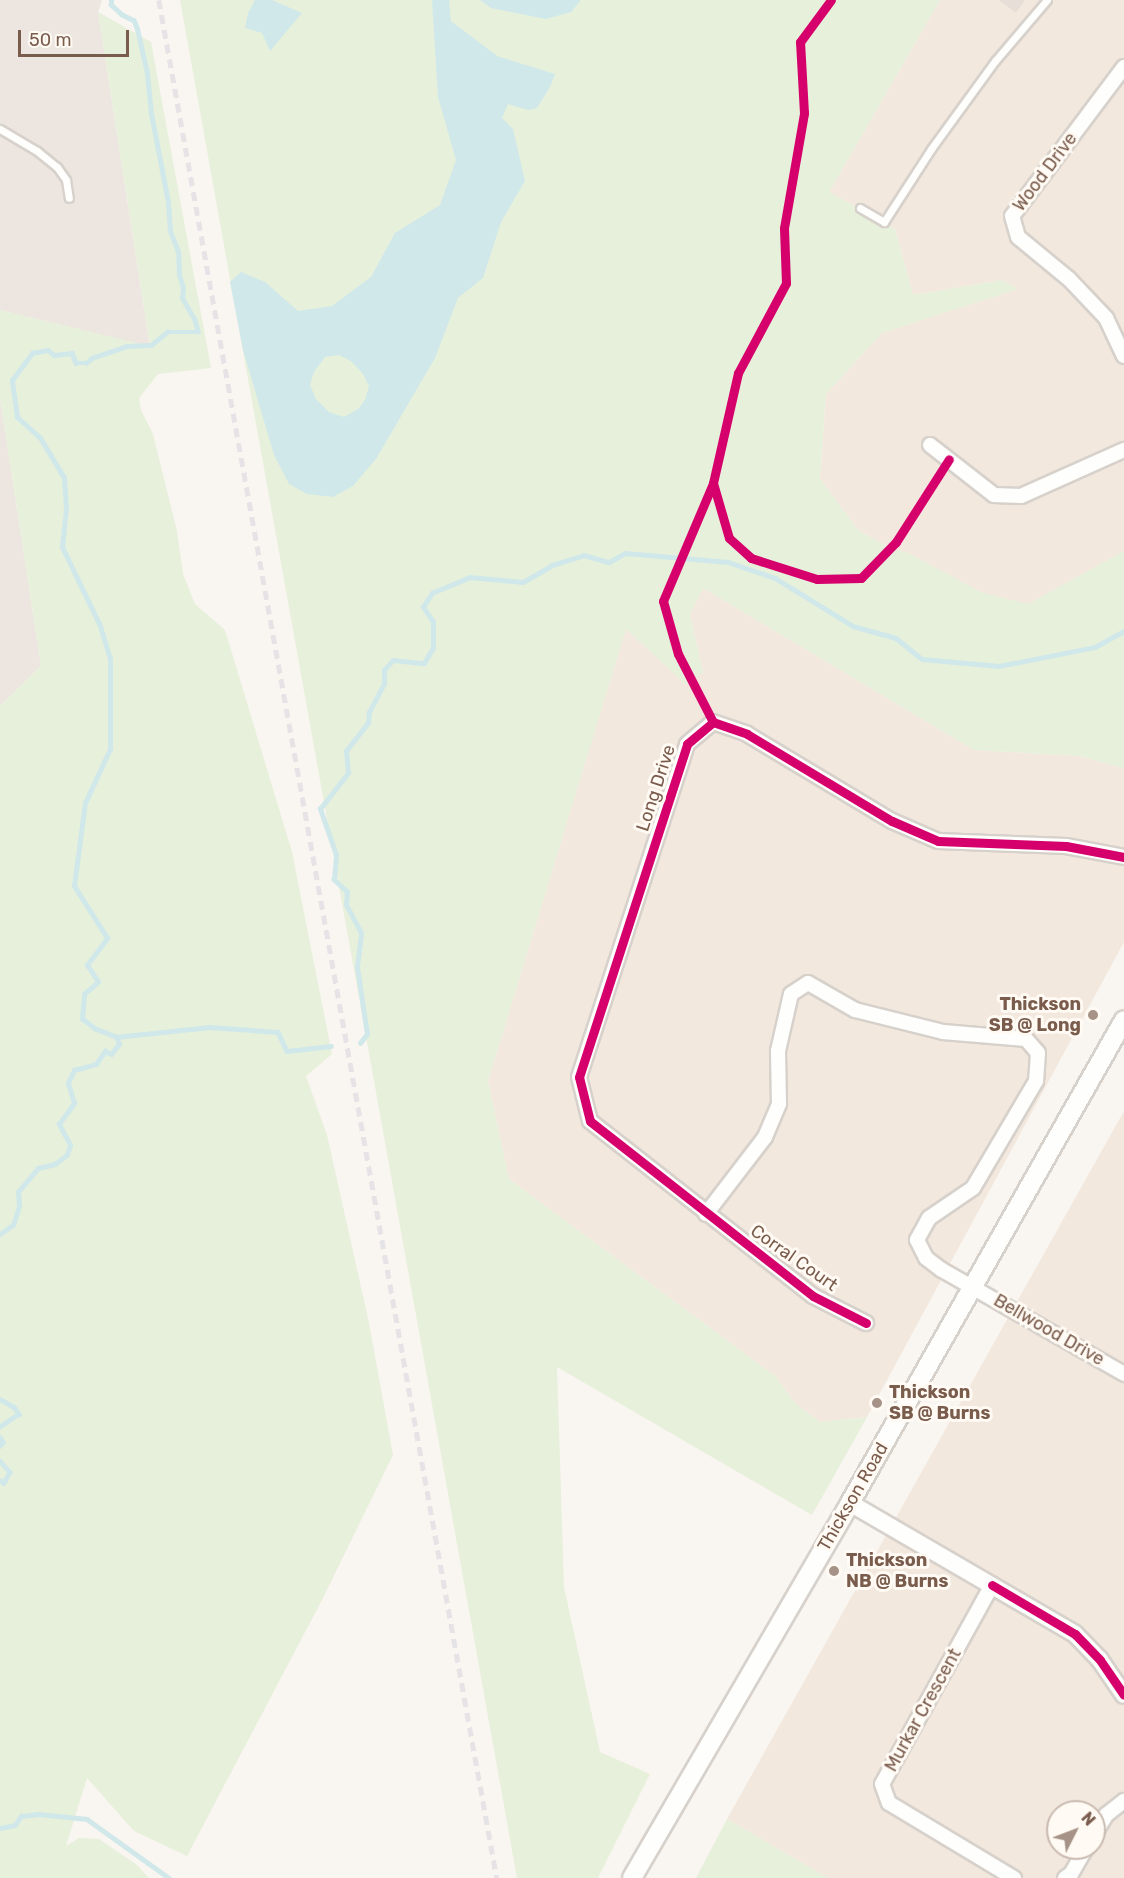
<!DOCTYPE html>
<html>
<head>
<meta charset="utf-8">
<style>
	body { margin:0 }
	#map { position:relative; width:1124px; height:1878px; overflow:hidden; background:#f9f5f0; font-family:Rubik,sans-serif }
	div>[style] { position:absolute }
	[style*='--x'] { left:calc(var(--x)*1px); top:calc(var(--y)*1px); width:calc(var(--w)*1px); rotate:calc(var(--a)*1deg) }
	.residential>* { inset:0; background:#f2e8de }
	.industrial>* { inset:0; background:#ede5e0 }
	.green>* { inset:0; background:#e7f0db }
	.water>* { inset:0; background:#d0e8ea }
	.stream>* { height:4.5px; margin:-2.25px; padding:0 2.25px; transform-origin:2.25px; border-radius:2.25px; background:#d0e8ea }
	.building>* { inset:0; background:#e6ded7 }
	.roads { filter:drop-shadow(2px 0 #d7d1cb) drop-shadow(-2px 0 #d7d1cb) drop-shadow(0 2px #d7d1cb) drop-shadow(0 -2px #d7d1cb) }
	.service>* { height:7px; margin:-3.5px; padding:0 3.5px; transform-origin:3.5px; border-radius:3.5px; background:#fefefd }
	.minor>* { height:14px; margin:-7px; padding:0 7px; transform-origin:7px; border-radius:7px; background:#fefefd }
	.tertiary>* { height:16px; margin:-8px; padding:0 8px; transform-origin:8px; border-radius:8px; background:#fefefd }
	.secondary>* { height:18px; margin:-9px; padding:0 9px; transform-origin:9px; border-radius:9px; background:#fefefd }
	.rail>* { height:4.5px; margin-top:-2.25px; transform-origin:0; background:repeating-linear-gradient(90deg,#e6e3e7 0 9px,transparent 0 15px) }
	.cycleway>* { height:9px; margin:-4.5px; padding:0 4.5px; transform-origin:4.5px; border-radius:4.5px; background:#d6006c }
	.dots>* { width:16px; height:16px; translate:-50% -50%; box-sizing:border-box; border:3px solid #fffaf3; border-radius:50% }
	span { translate:-50% -50%; white-space:nowrap; text-align:center; line-height:1.15; -webkit-text-stroke:6px #fffaf3; paint-order:stroke }
	.street-label { font-size:18px; color:#7a5c4d }
	.poi-label { font-size:18px; color:#7a5c4d; font-weight:700 }
	.right { translate:-100% -50%; text-align:right }
	.left { translate:0 -50%; text-align:left }
	.north { position:absolute; left:1046px; top:1800px; width:60px; height:60px; box-sizing:border-box; background:#fffaf3; border:2px solid #cabbb1; border-radius:50%; rotate:48deg; font-size:16px; font-weight:700; line-height:24px; text-align:center; color:#7a5c4d }
	.north::after { content:''; display:block; margin:auto; width:21px; height:27px; background:#a69286; clip-path:polygon(50% 0,100% 100%,50% 72%,0 100%) }
	.scale { position:absolute; left:18px; top:30px; width:111px; height:27px; box-sizing:border-box; border:3px solid #7a5c4d; border-top:0; padding-left:8px; font-size:18px; line-height:21px; white-space:nowrap; color:#7a5c4d; -webkit-text-stroke:4px #fffaf3; paint-order:stroke }
</style>
</head>
<body>
<div id="map">
	<div class="residential">
		<i style="clip-path:polygon(940px 0,1124px 0,1124px 579px,1013px 617px,858px 530px,820px 479px,826px 394px,882px 333px,1017px 289px,1002px 280px,913px 295px,895px 229px,829px 192px)"></i>
		<i style="clip-path:polygon(703px 588px,974px 750px,1079px 756px,1124px 768px,1124px 942px,867px 1417px,820px 1422px,795px 1403px,775px 1376px,509px 1179px,488px 1081px,626px 628px,703px 673px,690px 614px)"></i>
		<i style="clip-path:polygon(evenodd,1124px 1111px,1124px 1878px,828px 1878px,727px 1819px,1124px 1111px,1058px 1812px,1094px 1812px,1094px 1848px,1058px 1848px,1058px 1812px)"></i>
	</div>
	<div class="industrial">
		<i style="clip-path:polygon(0 0,102px 0,98px 12px,150px 347px,0 310px)"></i>
		<i style="clip-path:polygon(0 398px,41px 666px,0 706px)"></i>
	</div>
	<div class="green">
		<i style="clip-path:polygon(180px 0,940px 0,829px 192px,895px 229px,913px 295px,1002px 280px,1018px 289px,882px 333px,826px 394px,820px 479px,858px 530px,888px 547px,908px 553px,983px 593px,1028px 604px,1124px 551px,1124px 768px,1079px 756px,974px 750px,703px 588px,690px 614px,703px 673px,685px 684px,626px 629px,488px 1081px,509px 1179px,775px 1376px,795px 1403px,820px 1422px,867px 1417px,812px 1515px,557px 1367px,564px 1587px,600px 1752px,650px 1774px,598px 1878px,517px 1878px)"></i>
		<i style="clip-path:polygon(98px 12px,151px 42px,211px 368px,158px 374px,139px 398px,141px 410px,153px 434px,177px 531px,183px 574px,195px 604px,225px 630px,292px 852px,332px 1054px,306px 1076px,327px 1135px,369px 1323px,393px 1455px,322px 1600px,187px 1856px,134px 1831px,87px 1778px,66px 1846px,79px 1838px,99px 1839px,137px 1865px,149px 1878px,0 1878px,0 706px,41px 666px,0 398px,0 310px,150px 346px)"></i>
		<i style="clip-path:polygon(727px 1819px,828px 1878px,696px 1878px)"></i>
	</div>
	<div class="water">
		<i style="clip-path:polygon(255px 0,272px 0,302px 13px,270px 51px,262px 33px,245px 28px,248px 13px)"></i>
		<i style="clip-path:polygon(evenodd,432px 0,449px 0,451px 21px,497px 56px,555px 74px,550px 87px,537px 108px,528px 110px,508px 104px,502px 118px,513px 129px,525px 181px,501px 222px,483px 278px,458px 298px,435px 358px,376px 459px,353px 486px,333px 497px,307px 494px,289px 484px,274px 455px,243px 350px,230px 282px,241px 272px,265px 282px,298px 311px,332px 306px,371px 277px,395px 233px,440px 205px,456px 160px,438px 97px,432px 0,339px 355px,351px 361px,363px 374px,369px 386px,365px 400px,358px 409px,344px 417px,329px 412px,316px 399px,310px 385px,314px 372px,325px 357px,339px 355px)"></i>
		<i style="clip-path:polygon(480px 0,581px 0,571px 12px,546px 19px,491px 8px)"></i>
	</div>
	<div class="stream">
		<i style="--x:116;--y:1037;--w:94;--a:-6.1"></i>
		<i style="--x:209;--y:1027;--w:69;--a:4.1"></i>
		<i style="--x:278;--y:1032;--w:21;--a:65"></i>
		<i style="--x:287;--y:1051;--w:44;--a:-6.5"></i>
		<i style="--x:360;--y:1043;--w:11;--a:-52"></i>
		<i style="--x:367;--y:1034;--w:68;--a:-98.5"></i>
		<i style="--x:357;--y:967;--w:34;--a:-83"></i>
		<i style="--x:361;--y:933;--w:32;--a:-118"></i>
		<i style="--x:346;--y:905;--w:13;--a:-86"></i>
		<i style="--x:347;--y:892;--w:18;--a:-137"></i>
		<i style="--x:334;--y:880;--w:25;--a:-85"></i>
		<i style="--x:336;--y:855;--w:49;--a:-109.2"></i>
		<i style="--x:320;--y:809;--w:46;--a:-52.1"></i>
		<i style="--x:348;--y:773;--w:22;--a:-95"></i>
		<i style="--x:346;--y:751;--w:36;--a:-52"></i>
		<i style="--x:368;--y:723;--w:11;--a:-85"></i>
		<i style="--x:369;--y:712;--w:32;--a:-62"></i>
		<i style="--x:384;--y:684;--w:14;--a:-90"></i>
		<i style="--x:384;--y:670;--w:13;--a:-48"></i>
		<i style="--x:393;--y:660;--w:31;--a:6"></i>
		<i style="--x:424;--y:663;--w:17;--a:-59"></i>
		<i style="--x:433;--y:648;--w:26;--a:-90"></i>
		<i style="--x:433;--y:622;--w:18;--a:-124"></i>
		<i style="--x:423;--y:607;--w:17;--a:-57"></i>
		<i style="--x:432;--y:593;--w:41;--a:-22.8"></i>
		<i style="--x:470;--y:577;--w:53;--a:5.4"></i>
		<i style="--x:523;--y:582;--w:34;--a:-30"></i>
		<i style="--x:552;--y:565;--w:34;--a:-17"></i>
		<i style="--x:584;--y:555;--w:26;--a:16"></i>
		<i style="--x:609;--y:562;--w:18;--a:-29"></i>
		<i style="--x:625;--y:553;--w:103;--a:5"></i>
		<i style="--x:728;--y:562;--w:50;--a:18.8"></i>
		<i style="--x:775;--y:578;--w:92;--a:31.6"></i>
		<i style="--x:853;--y:626;--w:45;--a:15.6"></i>
		<i style="--x:896;--y:638;--w:33;--a:39"></i>
		<i style="--x:922;--y:659;--w:77;--a:5.2"></i>
		<i style="--x:999;--y:666;--w:98;--a:-11.2"></i>
		<i style="--x:1095;--y:647;--w:33;--a:-29"></i>
		<i style="--x:0;--y:1234;--w:16;--a:-35"></i>
		<i style="--x:13;--y:1225;--w:20;--a:-72"></i>
		<i style="--x:19;--y:1206;--w:14;--a:-94"></i>
		<i style="--x:18;--y:1192;--w:31;--a:-50"></i>
		<i style="--x:38;--y:1168;--w:17;--a:-13"></i>
		<i style="--x:55;--y:1164;--w:15;--a:-37"></i>
		<i style="--x:67;--y:1155;--w:10;--a:-73"></i>
		<i style="--x:70;--y:1145;--w:24;--a:-118"></i>
		<i style="--x:59;--y:1124;--w:26;--a:-54"></i>
		<i style="--x:74;--y:1103;--w:21;--a:-107"></i>
		<i style="--x:68;--y:1083;--w:14;--a:-65"></i>
		<i style="--x:74;--y:1070;--w:23;--a:-15"></i>
		<i style="--x:96;--y:1064;--w:16;--a:-55"></i>
		<i style="--x:105;--y:1051;--w:7;--a:27"></i>
		<i style="--x:111;--y:1054;--w:13;--a:-51"></i>
		<i style="--x:119;--y:1044;--w:8;--a:-113"></i>
		<i style="--x:116;--y:1037;--w:22;--a:-159"></i>
		<i style="--x:95;--y:1029;--w:16;--a:-142"></i>
		<i style="--x:82;--y:1019;--w:25;--a:-85"></i>
		<i style="--x:84;--y:994;--w:18;--a:-41"></i>
		<i style="--x:98;--y:982;--w:20;--a:-123"></i>
		<i style="--x:87;--y:965;--w:34;--a:-53"></i>
		<i style="--x:107;--y:938;--w:62;--a:-122.4"></i>
		<i style="--x:74;--y:886;--w:84;--a:-82.5"></i>
		<i style="--x:85;--y:803;--w:60;--a:-65.2"></i>
		<i style="--x:110;--y:749;--w:90;--a:-90"></i>
		<i style="--x:110;--y:659;--w:37;--a:-107"></i>
		<i style="--x:99;--y:624;--w:85;--a:-115.7"></i>
		<i style="--x:62;--y:547;--w:39;--a:-84"></i>
		<i style="--x:66;--y:508;--w:30;--a:-94"></i>
		<i style="--x:64;--y:478;--w:47;--a:-121"></i>
		<i style="--x:40;--y:438;--w:31;--a:-138"></i>
		<i style="--x:17;--y:417;--w:37;--a:-98"></i>
		<i style="--x:12;--y:380;--w:34;--a:-53"></i>
		<i style="--x:32;--y:353;--w:16;--a:-11"></i>
		<i style="--x:48;--y:350;--w:8;--a:40"></i>
		<i style="--x:54;--y:355;--w:18;--a:-6"></i>
		<i style="--x:72;--y:353;--w:11;--a:68"></i>
		<i style="--x:76;--y:363;--w:10;--a:0"></i>
		<i style="--x:86;--y:363;--w:8;--a:-40"></i>
		<i style="--x:92;--y:358;--w:36;--a:-19"></i>
		<i style="--x:126;--y:346;--w:25;--a:-2"></i>
		<i style="--x:151;--y:345;--w:21;--a:-39"></i>
		<i style="--x:167;--y:332;--w:31;--a:0"></i>
		<i style="--x:198;--y:332;--w:14;--a:-107"></i>
		<i style="--x:194;--y:319;--w:24;--a:-120"></i>
		<i style="--x:182;--y:298;--w:10;--a:-84"></i>
		<i style="--x:183;--y:288;--w:14;--a:-107"></i>
		<i style="--x:179;--y:275;--w:23;--a:-92"></i>
		<i style="--x:178;--y:252;--w:22;--a:-111"></i>
		<i style="--x:170;--y:231;--w:29;--a:-94"></i>
		<i style="--x:168;--y:202;--w:90;--a:-100.9"></i>
		<i style="--x:151;--y:114;--w:41;--a:-95.6"></i>
		<i style="--x:147;--y:73;--w:45;--a:-102.8"></i>
		<i style="--x:137;--y:29;--w:9;--a:-111"></i>
		<i style="--x:134;--y:21;--w:13;--a:-153"></i>
		<i style="--x:122;--y:15;--w:15;--a:-138"></i>
		<i style="--x:111;--y:5;--w:5;--a:-90"></i>
		<i style="--x:0;--y:1399;--w:16;--a:30"></i>
		<i style="--x:14;--y:1407;--w:9;--a:54"></i>
		<i style="--x:19;--y:1414;--w:23;--a:146"></i>
		<i style="--x:0;--y:1437;--w:6;--a:59"></i>
		<i style="--x:3;--y:1442;--w:5;--a:127"></i>
		<i style="--x:0;--y:1461;--w:15;--a:48"></i>
		<i style="--x:10;--y:1472;--w:13;--a:119"></i>
		<i style="--x:4;--y:1483;--w:4;--a:-153"></i>
		<i style="--x:0;--y:1828;--w:15;--a:-11"></i>
		<i style="--x:15;--y:1825;--w:11;--a:-56"></i>
		<i style="--x:21;--y:1816;--w:18;--a:-6"></i>
		<i style="--x:39;--y:1814;--w:48;--a:5.9"></i>
		<i style="--x:87;--y:1819;--w:101;--a:35.7"></i>
	</div>
	<div class="building">
		<i style="clip-path:polygon(999px 0,1025px 0,1016px 13px)"></i>
	</div>
	<div class="roads">
		<div class="service">
			<i style="--x:0;--y:129;--w:43;--a:30.7"></i>
			<i style="--x:37;--y:151;--w:26;--a:39"></i>
			<i style="--x:57;--y:167;--w:16;--a:55"></i>
			<i style="--x:66;--y:180;--w:18;--a:81"></i>
			<i style="--x:860;--y:208;--w:28;--a:30"></i>
			<i style="--x:884;--y:222;--w:87;--a:-57.2"></i>
			<i style="--x:931;--y:149;--w:109;--a:-54"></i>
			<i style="--x:995;--y:61;--w:80;--a:-49.6"></i>
		</div>
		<div class="minor">
			<i style="--x:1124;--y:67;--w:186;--a:126.9"></i>
			<i style="--x:1012;--y:216;--w:22;--a:74"></i>
			<i style="--x:1018;--y:237;--w:66;--a:39.5"></i>
			<i style="--x:1069;--y:279;--w:54;--a:46.5"></i>
			<i style="--x:1106;--y:318;--w:42;--a:64.7"></i>
			<i style="--x:930;--y:445;--w:81;--a:38"></i>
			<i style="--x:994;--y:495;--w:27;--a:2"></i>
			<i style="--x:1021;--y:496;--w:113;--a:-24.1"></i>
			<i style="--x:706;--y:1214;--w:97;--a:-52.5"></i>
			<i style="--x:765;--y:1137;--w:36;--a:-67"></i>
			<i style="--x:779;--y:1104;--w:53;--a:-91.1"></i>
			<i style="--x:778;--y:1051;--w:58;--a:-77.2"></i>
			<i style="--x:791;--y:994;--w:20;--a:-33"></i>
			<i style="--x:808;--y:983;--w:54;--a:29.9"></i>
			<i style="--x:855;--y:1010;--w:91;--a:14"></i>
			<i style="--x:943;--y:1032;--w:83;--a:4.8"></i>
			<i style="--x:1026;--y:1039;--w:18;--a:49"></i>
			<i style="--x:1038;--y:1053;--w:28;--a:94"></i>
			<i style="--x:1036;--y:1081;--w:124;--a:120.5"></i>
			<i style="--x:973;--y:1188;--w:53;--a:145.7"></i>
			<i style="--x:929;--y:1218;--w:25;--a:119"></i>
			<i style="--x:917;--y:1240;--w:20;--a:63"></i>
			<i style="--x:926;--y:1258;--w:20;--a:37"></i>
			<i style="--x:942;--y:1270;--w:210;--a:29.7"></i>
			<i style="--x:866;--y:1323;--w:59;--a:-153"></i>
			<i style="--x:813;--y:1296;--w:283;--a:-141.9"></i>
			<i style="--x:590;--y:1121;--w:45;--a:-104"></i>
			<i style="--x:579;--y:1077;--w:350;--a:-72"></i>
			<i style="--x:687;--y:744;--w:34;--a:-40"></i>
			<i style="--x:713;--y:722;--w:36;--a:19"></i>
			<i style="--x:747;--y:734;--w:169;--a:31"></i>
			<i style="--x:892;--y:821;--w:50;--a:23.5"></i>
			<i style="--x:938;--y:841;--w:128;--a:2.2"></i>
			<i style="--x:1066;--y:846;--w:59;--a:10.7"></i>
			<i style="--x:992;--y:1585;--w:227;--a:118.9"></i>
			<i style="--x:882;--y:1784;--w:20;--a:70"></i>
			<i style="--x:889;--y:1803;--w:146;--a:31"></i>
			<i style="--x:1094;--y:1835;--w:23;--a:-59"></i>
			<i style="--x:1106;--y:1815;--w:23;--a:-38"></i>
			<i style="--x:1065;--y:1878;--w:7;--a:-34"></i>
			<i style="--x:1071;--y:1874;--w:30;--a:-60"></i>
		</div>
		<div class="tertiary">
			<i style="--x:850;--y:1503;--w:260;--a:30.2"></i>
			<i style="--x:1075;--y:1634;--w:36;--a:46"></i>
			<i style="--x:1100;--y:1660;--w:42;--a:55.6"></i>
		</div>
		<div class="secondary">
			<i style="--x:632;--y:1878;--w:434;--a:-59.8"></i>
			<i style="--x:850;--y:1503;--w:555;--a:-60.43"></i>
		</div>
	</div>
	<div class="rail">
		<i style="--x:159;--y:0;--w:1908;--a:79.8"></i>
	</div>
	<div class="cycleway">
		<i style="--x:713;--y:483;--w:57;--a:73.8"></i>
		<i style="--x:729;--y:538;--w:30;--a:42"></i>
		<i style="--x:751;--y:558;--w:69;--a:17.7"></i>
		<i style="--x:817;--y:579;--w:44;--a:-1.3"></i>
		<i style="--x:861;--y:578;--w:50;--a:-45.8"></i>
		<i style="--x:896;--y:542;--w:98;--a:-57.4"></i>
		<i style="--x:713;--y:722;--w:76;--a:-117.2"></i>
		<i style="--x:678;--y:654;--w:55;--a:-105.8"></i>
		<i style="--x:663;--y:601;--w:128;--a:-67"></i>
		<i style="--x:713;--y:483;--w:113;--a:-77.2"></i>
		<i style="--x:738;--y:373;--w:102;--a:-61.9"></i>
		<i style="--x:786;--y:283;--w:55;--a:-92.1"></i>
		<i style="--x:784;--y:228;--w:117;--a:-80.1"></i>
		<i style="--x:804;--y:113;--w:71;--a:-93.2"></i>
		<i style="--x:800;--y:42;--w:52;--a:-53.6"></i>
		<i style="--x:866;--y:1323;--w:59;--a:-153"></i>
		<i style="--x:813;--y:1296;--w:283;--a:-141.9"></i>
		<i style="--x:590;--y:1121;--w:45;--a:-104"></i>
		<i style="--x:579;--y:1077;--w:350;--a:-72"></i>
		<i style="--x:687;--y:744;--w:34;--a:-40"></i>
		<i style="--x:713;--y:722;--w:36;--a:19"></i>
		<i style="--x:747;--y:734;--w:169;--a:31"></i>
		<i style="--x:892;--y:821;--w:50;--a:23.5"></i>
		<i style="--x:938;--y:841;--w:128;--a:2.2"></i>
		<i style="--x:1066;--y:846;--w:59;--a:10.7"></i>
		<i style="--x:992;--y:1585;--w:96;--a:30.6"></i>
		<i style="--x:1075;--y:1634;--w:36;--a:46"></i>
		<i style="--x:1100;--y:1660;--w:42;--a:55.6"></i>
	</div>
	<div class="dots">
		<i style="left:1093px;top:1015px;background:#a69286"></i>
		<i style="left:877px;top:1403px;background:#a69286"></i>
		<i style="left:834px;top:1571px;background:#a69286"></i>
	</div>
	<div class="street-label">
		<span style="left:1045px;top:172px;rotate:-53deg">Wood Drive</span>
		<span style="left:656px;top:788px;rotate:-72deg">Long Drive</span>
		<span style="left:794px;top:1258px;rotate:35deg">Corral Court</span>
		<span style="left:1049px;top:1330px;rotate:30deg">Bellwood Drive</span>
		<span style="left:853px;top:1497px;rotate:-60deg">Thickson Road</span>
		<span style="left:923px;top:1710px;rotate:-61deg">Murkar Crescent</span>
	</div>
	<div class="poi-label">
		<span class="right" style="left:1081px;top:1015px">Thickson<br>SB @ Long</span>
		<span class="left" style="left:889px;top:1403px">Thickson<br>SB @ Burns</span>
		<span class="left" style="left:846px;top:1571px">Thickson<br>NB @ Burns</span>
	</div>
	<div class="north">N</div>
	<div class="scale">50 m</div>
</div>
</body>
</html>
